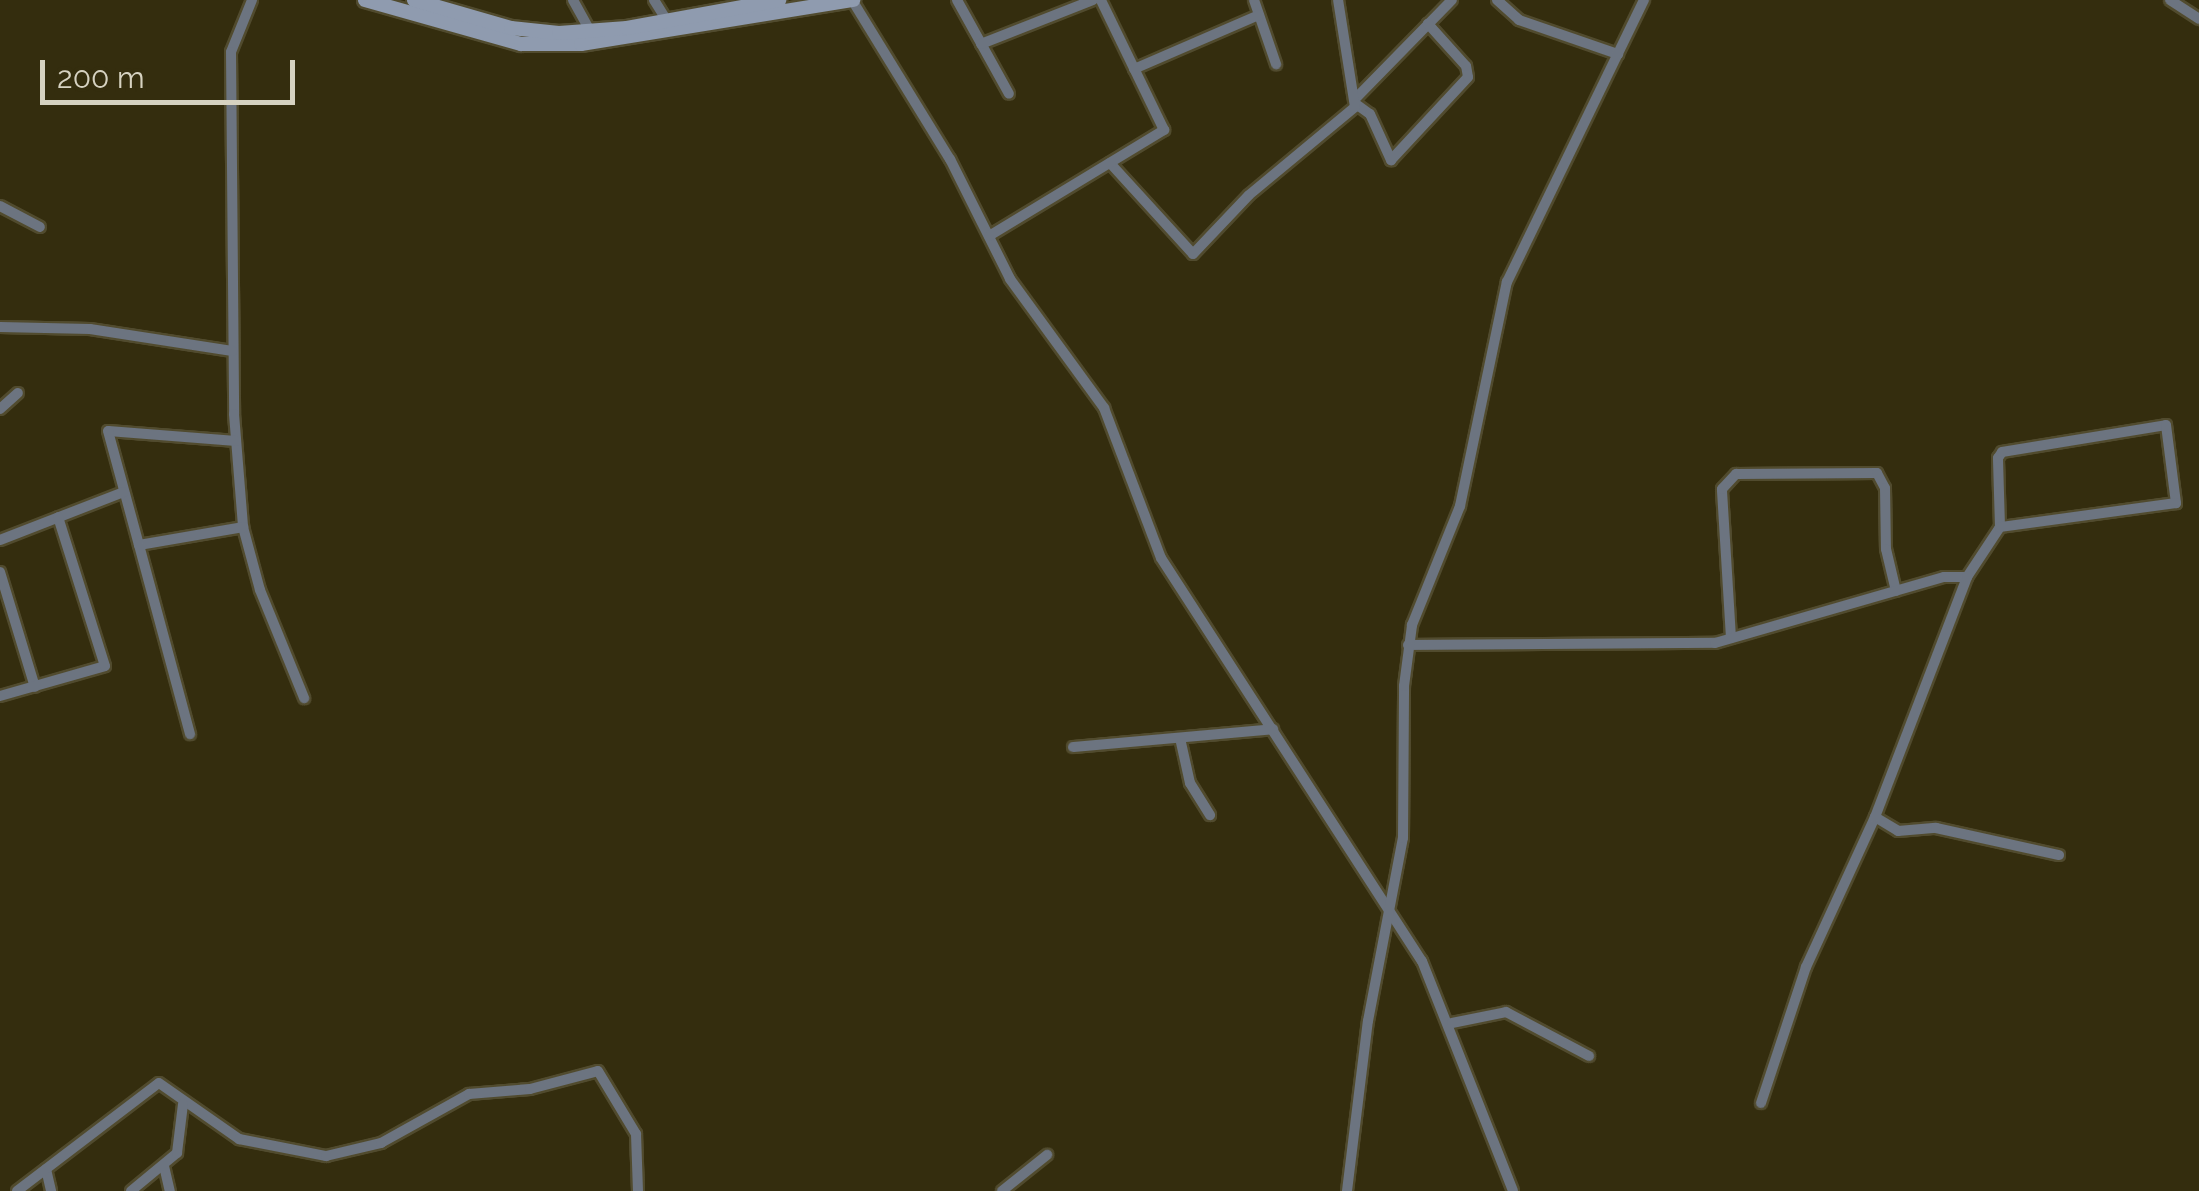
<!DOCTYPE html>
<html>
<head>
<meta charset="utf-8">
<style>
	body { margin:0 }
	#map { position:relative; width:2199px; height:1191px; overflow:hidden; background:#342d0e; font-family:Raleway,sans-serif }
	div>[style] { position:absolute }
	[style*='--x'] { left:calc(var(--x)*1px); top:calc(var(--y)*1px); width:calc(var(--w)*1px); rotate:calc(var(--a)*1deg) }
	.roads { filter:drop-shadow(2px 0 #514b2e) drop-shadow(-2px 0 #514b2e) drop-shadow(0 2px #514b2e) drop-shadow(0 -2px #514b2e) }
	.street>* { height:10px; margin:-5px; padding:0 5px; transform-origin:5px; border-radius:5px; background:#6c7480 }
	.secondary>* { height:14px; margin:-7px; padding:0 7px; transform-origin:7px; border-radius:7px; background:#8f9baf }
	span { translate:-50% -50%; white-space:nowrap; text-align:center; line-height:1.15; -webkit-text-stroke:9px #342d0e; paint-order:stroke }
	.scale { position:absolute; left:40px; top:60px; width:255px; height:45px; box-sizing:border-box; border:5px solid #d6d2c1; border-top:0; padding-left:12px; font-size:30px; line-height:35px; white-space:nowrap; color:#d6d2c1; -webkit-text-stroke:8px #342d0e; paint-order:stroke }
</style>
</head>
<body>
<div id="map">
	<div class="roads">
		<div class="street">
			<i style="--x:252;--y:0;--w:56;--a:112"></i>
			<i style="--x:231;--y:52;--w:362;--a:89.5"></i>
			<i style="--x:234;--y:414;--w:113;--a:85.4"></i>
			<i style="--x:243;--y:527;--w:65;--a:74.9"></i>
			<i style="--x:260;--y:590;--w:117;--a:67.8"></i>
			<i style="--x:573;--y:0;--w:35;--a:61"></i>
			<i style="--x:654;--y:0;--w:25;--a:58"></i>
			<i style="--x:852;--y:0;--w:187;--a:58.4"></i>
			<i style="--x:950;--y:159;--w:134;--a:63.4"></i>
			<i style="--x:1010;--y:279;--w:160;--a:53.9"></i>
			<i style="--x:1104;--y:408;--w:160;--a:69.2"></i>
			<i style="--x:1161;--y:558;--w:480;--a:57.1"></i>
			<i style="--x:1422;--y:961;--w:247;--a:68.4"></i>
			<i style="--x:957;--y:0;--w:107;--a:61"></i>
			<i style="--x:1254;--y:0;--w:68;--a:71"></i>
			<i style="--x:1497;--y:0;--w:30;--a:42"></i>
			<i style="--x:1519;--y:20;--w:105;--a:19"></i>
			<i style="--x:2170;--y:0;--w:35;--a:33"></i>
			<i style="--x:981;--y:44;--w:120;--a:-21.4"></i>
			<i style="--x:1134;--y:69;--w:136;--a:-23.4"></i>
			<i style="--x:1356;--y:98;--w:137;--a:-45.6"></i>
			<i style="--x:1356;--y:104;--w:17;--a:36"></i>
			<i style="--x:1370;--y:114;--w:51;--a:65.5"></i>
			<i style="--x:1391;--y:160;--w:113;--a:-47.1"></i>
			<i style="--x:1468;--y:77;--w:11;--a:-100"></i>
			<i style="--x:1466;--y:66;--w:57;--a:-132.1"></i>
			<i style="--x:1110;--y:163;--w:123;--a:47.6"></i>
			<i style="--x:1193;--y:254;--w:81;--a:-46.5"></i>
			<i style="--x:1249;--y:195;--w:138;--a:-39.7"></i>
			<i style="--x:1355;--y:107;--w:108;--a:-99"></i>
			<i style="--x:0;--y:206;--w:45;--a:27.7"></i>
			<i style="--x:989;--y:236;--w:205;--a:-31.2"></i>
			<i style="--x:1164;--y:130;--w:144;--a:-115.9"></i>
			<i style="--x:0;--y:327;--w:90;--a:1.3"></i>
			<i style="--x:90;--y:329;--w:144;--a:8.8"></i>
			<i style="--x:0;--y:409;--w:24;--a:-42"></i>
			<i style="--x:236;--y:441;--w:128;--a:-175.5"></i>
			<i style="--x:108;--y:431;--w:118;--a:74.8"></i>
			<i style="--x:139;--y:545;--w:106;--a:-9.8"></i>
			<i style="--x:0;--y:540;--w:133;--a:-21.2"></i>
			<i style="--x:139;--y:545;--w:196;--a:74.9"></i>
			<i style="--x:0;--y:572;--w:120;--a:73.1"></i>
			<i style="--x:1731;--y:638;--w:149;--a:-93.5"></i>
			<i style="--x:1722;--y:489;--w:21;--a:-47"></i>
			<i style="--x:1736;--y:474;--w:141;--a:-0.4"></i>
			<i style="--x:1877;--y:473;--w:17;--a:62"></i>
			<i style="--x:1885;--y:488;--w:61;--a:89.1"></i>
			<i style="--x:1886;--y:549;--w:43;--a:76.6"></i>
			<i style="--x:1408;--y:645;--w:307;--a:-0.4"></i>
			<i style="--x:1715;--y:643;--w:238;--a:-16.1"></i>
			<i style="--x:1944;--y:577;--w:23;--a:0"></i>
			<i style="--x:0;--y:696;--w:109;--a:-15.9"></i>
			<i style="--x:105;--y:666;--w:156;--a:-107.5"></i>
			<i style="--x:1180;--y:738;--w:46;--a:77.5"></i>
			<i style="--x:1190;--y:783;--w:38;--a:58"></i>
			<i style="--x:1073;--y:747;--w:201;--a:-5.1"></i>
			<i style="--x:1875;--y:817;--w:27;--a:31"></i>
			<i style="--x:1898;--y:831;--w:38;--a:-5"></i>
			<i style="--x:1936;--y:828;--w:126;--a:12.4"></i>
			<i style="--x:1452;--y:1023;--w:55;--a:-11.5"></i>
			<i style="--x:1506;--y:1012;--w:94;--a:27.9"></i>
			<i style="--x:1761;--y:1103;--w:143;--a:-71.7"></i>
			<i style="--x:1806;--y:967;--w:165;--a:-65.3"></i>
			<i style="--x:1875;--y:817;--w:257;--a:-69"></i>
			<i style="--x:1967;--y:577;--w:60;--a:-56.6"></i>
			<i style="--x:2000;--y:527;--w:69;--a:-91.7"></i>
			<i style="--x:1998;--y:458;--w:7;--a:-56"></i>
			<i style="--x:2002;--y:452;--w:166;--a:-9.3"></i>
			<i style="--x:2166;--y:425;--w:79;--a:82.7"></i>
			<i style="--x:2176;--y:503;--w:178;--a:172.2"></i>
			<i style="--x:164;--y:1166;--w:26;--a:77"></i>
			<i style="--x:46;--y:1169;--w:23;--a:77"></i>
			<i style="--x:17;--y:1191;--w:178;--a:-37.3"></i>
			<i style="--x:159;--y:1083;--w:98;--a:35"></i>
			<i style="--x:239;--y:1139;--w:89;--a:11.1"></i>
			<i style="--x:326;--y:1156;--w:57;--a:-13.3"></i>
			<i style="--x:381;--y:1143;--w:101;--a:-29.1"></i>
			<i style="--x:469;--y:1094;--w:61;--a:-4.7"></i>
			<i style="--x:530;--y:1089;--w:70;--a:-14.8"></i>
			<i style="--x:598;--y:1071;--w:74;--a:58.9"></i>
			<i style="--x:636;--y:1134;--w:57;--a:88"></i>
			<i style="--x:131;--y:1191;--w:60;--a:-39.6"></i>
			<i style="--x:177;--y:1153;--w:49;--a:-83"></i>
			<i style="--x:1002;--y:1191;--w:58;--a:-38.7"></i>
			<i style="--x:1347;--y:1191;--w:171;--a:-83"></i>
			<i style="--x:1368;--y:1021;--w:186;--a:-79.2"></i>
			<i style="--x:1403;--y:838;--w:152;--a:-89.6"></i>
			<i style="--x:1404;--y:686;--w:62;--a:-82.5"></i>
			<i style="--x:1412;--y:625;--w:128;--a:-68"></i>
			<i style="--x:1460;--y:506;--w:229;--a:-78.2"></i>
			<i style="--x:1507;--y:282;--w:314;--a:-64.1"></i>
		</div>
		<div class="secondary">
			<i style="--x:365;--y:0;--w:162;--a:15.8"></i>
			<i style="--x:521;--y:44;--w:60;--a:0"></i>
			<i style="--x:581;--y:44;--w:276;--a:-9.2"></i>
			<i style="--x:414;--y:0;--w:101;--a:16.1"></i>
			<i style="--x:511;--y:28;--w:48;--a:5.9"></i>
			<i style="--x:559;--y:33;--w:68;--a:-4.2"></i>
			<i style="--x:627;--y:28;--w:155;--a:-10.4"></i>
		</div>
	</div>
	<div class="scale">200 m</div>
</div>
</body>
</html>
